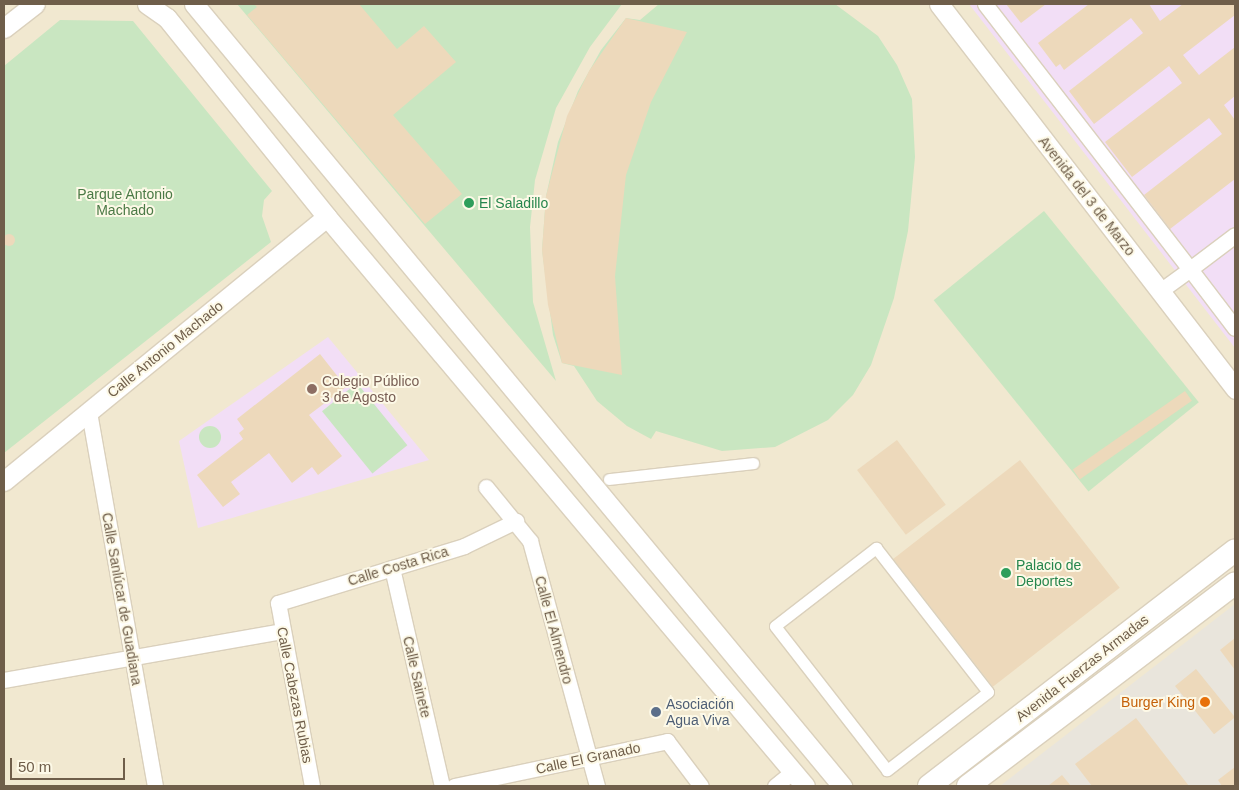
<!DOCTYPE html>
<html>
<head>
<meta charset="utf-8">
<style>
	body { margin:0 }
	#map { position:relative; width:1239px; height:790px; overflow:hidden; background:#faf5e1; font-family:Helvetica,sans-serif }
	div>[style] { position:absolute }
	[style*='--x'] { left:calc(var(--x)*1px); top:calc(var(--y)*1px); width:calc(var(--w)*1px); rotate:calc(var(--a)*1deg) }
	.residential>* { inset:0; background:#f1e8d0; transform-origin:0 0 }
	.industrial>* { inset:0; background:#e9e5dc }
	.education>* { inset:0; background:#f2def6 }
	.green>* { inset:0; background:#c9e6c1; transform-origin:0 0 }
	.round { border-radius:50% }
	.building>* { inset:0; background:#edd9bb; transform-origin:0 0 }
	.roads { filter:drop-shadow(1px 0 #dad0bc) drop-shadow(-1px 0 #dad0bc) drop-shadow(0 1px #dad0bc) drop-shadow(0 -1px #dad0bc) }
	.pedestrian>* { height:11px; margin:-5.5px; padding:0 5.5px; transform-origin:5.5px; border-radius:5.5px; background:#fff }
	.minor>* { height:15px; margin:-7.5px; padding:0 7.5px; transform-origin:7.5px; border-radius:7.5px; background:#fff }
	.tertiary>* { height:19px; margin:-9.5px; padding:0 9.5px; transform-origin:9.5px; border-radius:9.5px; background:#fff }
	.secondary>* { height:22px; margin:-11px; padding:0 11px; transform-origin:11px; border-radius:11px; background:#fff }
	.dots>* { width:14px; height:14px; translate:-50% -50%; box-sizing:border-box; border:2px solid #fdf9e7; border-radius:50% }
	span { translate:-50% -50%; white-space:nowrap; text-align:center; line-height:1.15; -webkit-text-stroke:4px #fdf9e7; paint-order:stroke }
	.park-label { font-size:14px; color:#4b7a46 }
	.street-label { font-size:14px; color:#6f5e4a }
	.leisure-label { font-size:14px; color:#27864d }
	.left { translate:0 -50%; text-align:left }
	.education-label { font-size:14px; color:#785e54 }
	.food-label { font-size:14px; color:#c56008 }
	.right { translate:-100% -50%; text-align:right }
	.service-label { font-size:14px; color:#4e5e75 }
	.frame { position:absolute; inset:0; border:5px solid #6f5e4a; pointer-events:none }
	.scale { position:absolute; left:10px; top:758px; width:115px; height:22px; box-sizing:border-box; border:2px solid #6f5e4a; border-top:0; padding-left:6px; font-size:15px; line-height:18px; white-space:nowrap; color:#6f5e4a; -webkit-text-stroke:4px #fdf9e7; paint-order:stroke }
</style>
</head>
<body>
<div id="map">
	<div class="residential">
		<i style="left:4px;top:4px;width:1231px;height:782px"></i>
	</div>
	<div class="industrial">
		<i style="clip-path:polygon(1235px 604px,1235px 786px,1000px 786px)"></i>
	</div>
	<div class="education">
		<i style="clip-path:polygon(969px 4px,1235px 4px,1235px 348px)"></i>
		<i style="clip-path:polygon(328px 337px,429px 460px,198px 528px,179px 441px)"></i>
	</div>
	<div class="green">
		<i style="clip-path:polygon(237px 4px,622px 4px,590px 47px,556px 108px,535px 180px,530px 227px,533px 302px,556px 381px)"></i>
		<i style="clip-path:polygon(659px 4px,835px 4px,878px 36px,897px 65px,912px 99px,915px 157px,908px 231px,894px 298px,871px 365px,853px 395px,828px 420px,775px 447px,722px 451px,656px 431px,651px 439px,627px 426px,597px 401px,574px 366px,562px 363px,553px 335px,542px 250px,546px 196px,558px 142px,578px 91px,601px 50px,626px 18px,640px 20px)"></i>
		<i style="clip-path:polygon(60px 20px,133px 21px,272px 191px,264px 200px,262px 216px,271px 242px,4px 453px,4px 66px)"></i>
		<i style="left:1044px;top:211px;width:246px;height:142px;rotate:51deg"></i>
		<i style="left:357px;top:383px;width:80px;height:45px;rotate:51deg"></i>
		<i class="round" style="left:199px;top:426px;width:22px;height:22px"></i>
	</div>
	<div class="building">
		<i style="clip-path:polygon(254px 4px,359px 4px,397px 49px,424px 26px,456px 62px,393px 115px,462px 194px,425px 224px,247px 15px,257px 7px)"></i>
		<i style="clip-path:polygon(1006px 4px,1046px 4px,1021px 23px)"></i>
		<i style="clip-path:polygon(1089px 4px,1149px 4px,1160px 21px,1183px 4px,1235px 4px,1235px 15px,1183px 55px,1199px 75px,1235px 47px,1235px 96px,1224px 105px,1235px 120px,1235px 179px,1170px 229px,1144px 195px,1222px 134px,1209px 118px,1132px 177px,1105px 142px,1182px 83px,1169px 66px,1094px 124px,1069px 91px,1143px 33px,1131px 18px,1064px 70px,1060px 64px,1056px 67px,1038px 43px)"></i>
		<i style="clip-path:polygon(626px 18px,687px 32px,651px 102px,626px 175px,615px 276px,622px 375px,562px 363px,548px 305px,542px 250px,546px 196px,567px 116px,589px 71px)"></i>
		<i class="round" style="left:3px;top:234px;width:12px;height:12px"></i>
		<i style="clip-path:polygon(320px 354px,346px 387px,309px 415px,342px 456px,318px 475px,312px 467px,292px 483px,269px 453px,231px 482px,240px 494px,223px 507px,197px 475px,243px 439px,239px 433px,244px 429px,237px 419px)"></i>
		<i style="left:1185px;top:391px;width:12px;height:137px;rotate:55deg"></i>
		<i style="left:897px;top:440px;width:81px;height:50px;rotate:53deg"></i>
		<i style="left:1020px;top:460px;width:162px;height:161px;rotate:52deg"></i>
		<i style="clip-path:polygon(1235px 638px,1235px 670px,1220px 650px)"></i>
		<i style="left:1196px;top:669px;width:62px;height:27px;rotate:51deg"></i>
		<i style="clip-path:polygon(1136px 718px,1189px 786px,1092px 786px,1075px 764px)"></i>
		<i style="clip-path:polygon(1235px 767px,1235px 786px,1222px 786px,1218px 780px)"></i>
		<i style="clip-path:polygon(1062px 775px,1071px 786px,1048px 786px)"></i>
	</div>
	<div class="roads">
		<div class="pedestrian">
			<i style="--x:609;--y:479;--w:145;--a:-6.3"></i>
			<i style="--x:876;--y:548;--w:182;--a:52.1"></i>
			<i style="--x:988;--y:692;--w:128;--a:142.3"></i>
			<i style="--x:887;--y:770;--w:182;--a:-127.9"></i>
			<i style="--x:775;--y:626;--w:128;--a:-37.7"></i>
		</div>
		<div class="minor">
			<i style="--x:985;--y:4;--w:335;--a:52.3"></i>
			<i style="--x:1190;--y:269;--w:56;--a:-37.1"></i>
			<i style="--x:1160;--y:291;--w:37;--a:-36"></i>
			<i style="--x:1190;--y:269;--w:74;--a:52.7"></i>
			<i style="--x:89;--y:412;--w:380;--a:80"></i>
			<i style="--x:486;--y:487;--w:70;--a:50.8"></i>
			<i style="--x:530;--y:541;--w:254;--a:74.7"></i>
			<i style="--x:392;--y:568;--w:224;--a:77.1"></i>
			<i style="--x:4;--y:680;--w:283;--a:-10"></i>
			<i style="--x:312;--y:786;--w:186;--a:-100.5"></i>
			<i style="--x:278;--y:603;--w:195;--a:-17"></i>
			<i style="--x:464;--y:546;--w:58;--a:-25.7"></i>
			<i style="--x:454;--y:786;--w:218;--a:-11.9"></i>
			<i style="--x:667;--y:741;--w:56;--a:52.9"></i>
			<i style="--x:775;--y:786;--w:21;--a:-39"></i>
		</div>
		<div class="tertiary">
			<i style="--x:147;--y:4;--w:24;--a:35"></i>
			<i style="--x:167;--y:18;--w:255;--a:51.2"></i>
			<i style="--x:327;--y:217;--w:743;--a:49.97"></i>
			<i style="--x:194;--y:4;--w:1016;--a:50.35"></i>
			<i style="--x:939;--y:4;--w:486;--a:52.4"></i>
			<i style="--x:4;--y:28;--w:39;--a:-38"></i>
			<i style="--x:4;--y:481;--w:417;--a:-39.3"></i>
		</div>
		<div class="secondary">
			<i style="--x:929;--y:786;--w:386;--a:-37.6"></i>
			<i style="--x:968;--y:786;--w:335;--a:-37.2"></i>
		</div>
	</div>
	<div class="dots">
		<i style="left:469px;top:203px;background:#2e9e5b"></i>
		<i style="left:312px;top:389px;background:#8d6e63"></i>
		<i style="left:1006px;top:573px;background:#2e9e5b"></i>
		<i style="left:1205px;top:702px;background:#e8710a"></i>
		<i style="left:656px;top:712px;background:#5c6f8a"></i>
	</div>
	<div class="park-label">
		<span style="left:125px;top:202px">Parque Antonio<br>Machado</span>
	</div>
	<div class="street-label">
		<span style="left:1087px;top:196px;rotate:52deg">Avenida del 3 de Marzo</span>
		<span style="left:165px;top:349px;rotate:-39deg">Calle Antonio Machado</span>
		<span style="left:398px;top:566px;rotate:-17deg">Calle Costa Rica</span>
		<span style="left:122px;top:599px;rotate:80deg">Calle Sanlúcar de Guadiana</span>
		<span style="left:554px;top:630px;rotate:75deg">Calle El Almendro</span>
		<span style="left:1082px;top:668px;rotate:-38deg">Avenida Fuerzas Armadas</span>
		<span style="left:417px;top:677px;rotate:77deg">Calle Sainete</span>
		<span style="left:295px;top:695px;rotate:79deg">Calle Cabezas Rubias</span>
		<span style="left:588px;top:758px;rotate:-12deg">Calle El Granado</span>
	</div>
	<div class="leisure-label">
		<span class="left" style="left:479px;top:203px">El Saladillo</span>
		<span class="left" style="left:1016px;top:573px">Palacio de<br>Deportes</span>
	</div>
	<div class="education-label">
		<span class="left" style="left:322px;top:389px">Colegio Público<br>3 de Agosto</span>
	</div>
	<div class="food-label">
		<span class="right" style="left:1195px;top:702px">Burger King</span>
	</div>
	<div class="service-label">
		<span class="left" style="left:666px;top:712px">Asociación<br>Agua Viva</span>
	</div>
	<div class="frame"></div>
	<div class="scale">50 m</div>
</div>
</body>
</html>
